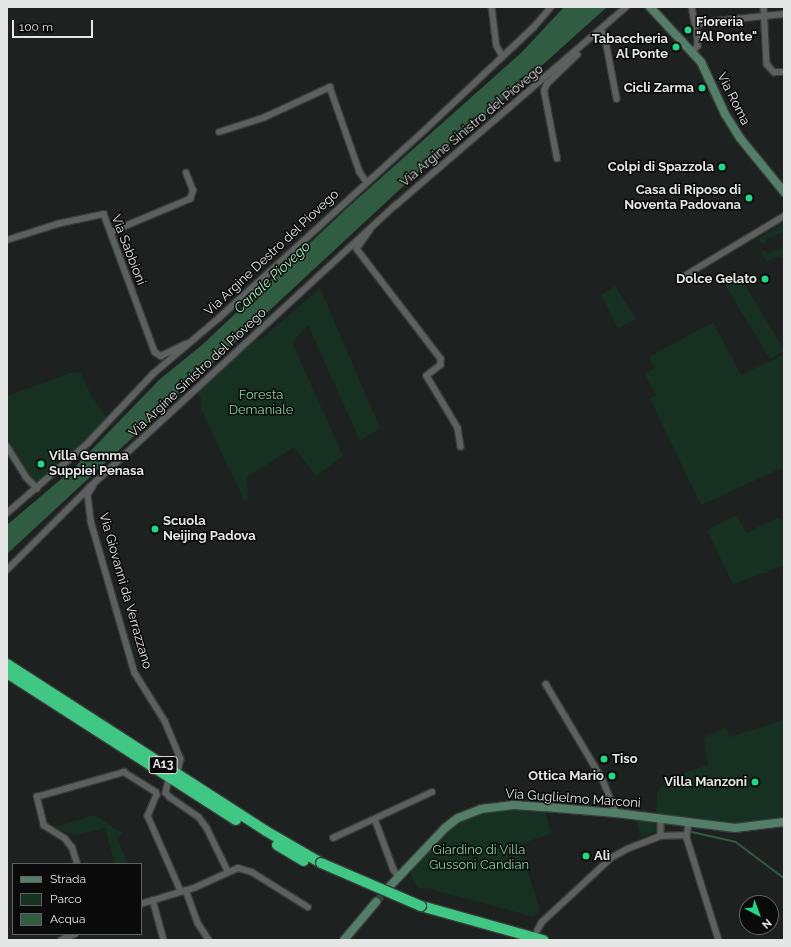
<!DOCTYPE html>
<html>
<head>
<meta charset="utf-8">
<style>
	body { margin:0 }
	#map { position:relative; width:791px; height:947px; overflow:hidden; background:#1d211f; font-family:Raleway,sans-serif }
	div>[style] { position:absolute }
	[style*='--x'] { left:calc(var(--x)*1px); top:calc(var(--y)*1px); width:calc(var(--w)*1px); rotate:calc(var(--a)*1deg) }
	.green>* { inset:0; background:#163121; transform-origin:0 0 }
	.water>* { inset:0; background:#305c42 }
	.stream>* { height:1.5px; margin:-0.75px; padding:0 0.75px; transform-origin:0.75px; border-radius:0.75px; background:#305c42 }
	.secondary-tunnel>* { height:8px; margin-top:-4px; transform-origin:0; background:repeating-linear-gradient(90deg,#3b3f3d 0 8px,transparent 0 12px) }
	.roads { filter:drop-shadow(1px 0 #383b39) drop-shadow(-1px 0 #383b39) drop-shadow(0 1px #383b39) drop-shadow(0 -1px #383b39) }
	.street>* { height:5.5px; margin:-2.75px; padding:0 2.75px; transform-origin:2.75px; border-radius:2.75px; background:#5c605e }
	.secondary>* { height:8px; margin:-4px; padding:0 4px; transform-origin:4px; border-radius:4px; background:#537f69 }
	.highway>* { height:10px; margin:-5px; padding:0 5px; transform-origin:5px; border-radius:5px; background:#3fc783 }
	.bridges { filter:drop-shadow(1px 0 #383b39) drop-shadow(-1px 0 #383b39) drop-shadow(0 1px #383b39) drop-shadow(0 -1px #383b39) }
	.highway-bridge>* { height:10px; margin:-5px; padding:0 5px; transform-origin:5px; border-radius:5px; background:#3fc783 }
	.dots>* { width:11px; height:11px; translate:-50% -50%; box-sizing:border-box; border:2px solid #090a09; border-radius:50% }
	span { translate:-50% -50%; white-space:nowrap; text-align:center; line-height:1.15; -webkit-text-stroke:3px #090a09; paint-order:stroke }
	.shield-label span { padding:1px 3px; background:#090a09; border:1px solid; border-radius:3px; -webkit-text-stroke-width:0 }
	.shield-label { font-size:12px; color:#e4e7e5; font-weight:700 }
	.poi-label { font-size:13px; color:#e4e7e5; font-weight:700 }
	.left { translate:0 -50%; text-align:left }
	.right { translate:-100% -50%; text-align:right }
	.street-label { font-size:13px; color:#e4e7e5 }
	.park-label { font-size:13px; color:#8bd3a7 }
	.water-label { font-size:14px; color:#a8f1c4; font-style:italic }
	.frame { position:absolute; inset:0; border:8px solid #e4e7e5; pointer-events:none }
	.legend { position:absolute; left:12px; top:863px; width:130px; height:72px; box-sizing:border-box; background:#090a09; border:1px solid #616261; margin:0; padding:5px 7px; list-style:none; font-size:12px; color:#e4e7e5 }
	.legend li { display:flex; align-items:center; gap:8px; height:20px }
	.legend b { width:20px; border:1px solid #616261 }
	.north { position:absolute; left:739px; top:895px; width:40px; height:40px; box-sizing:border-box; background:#090a09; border:1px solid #616261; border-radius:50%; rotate:139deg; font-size:11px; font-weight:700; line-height:16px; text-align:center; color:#e4e7e5 }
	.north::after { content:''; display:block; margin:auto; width:14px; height:18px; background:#21d887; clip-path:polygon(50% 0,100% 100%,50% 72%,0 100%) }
	.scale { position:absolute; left:12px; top:20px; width:81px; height:18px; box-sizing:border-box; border:2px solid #e4e7e5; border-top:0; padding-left:5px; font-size:12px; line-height:14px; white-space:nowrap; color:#e4e7e5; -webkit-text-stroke:3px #090a09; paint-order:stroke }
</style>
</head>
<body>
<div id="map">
	<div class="green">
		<i style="clip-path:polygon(784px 223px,784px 231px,765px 240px,767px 244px,759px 242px,759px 238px)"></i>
		<i style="clip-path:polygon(784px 246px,784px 256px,781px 258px,779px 256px,767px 262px,760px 252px,764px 250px,767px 254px)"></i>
		<i style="left:736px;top:270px;width:94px;height:17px;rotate:59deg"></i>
		<i style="clip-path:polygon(615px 286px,636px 319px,618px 329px,601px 295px)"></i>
		<i style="clip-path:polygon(320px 288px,380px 428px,360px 441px,308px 325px,292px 342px,343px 456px,316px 476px,294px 447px,247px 477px,249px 499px,244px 500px,200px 407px,201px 398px,194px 392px,254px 336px,260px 340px)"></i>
		<i style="clip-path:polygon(713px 322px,741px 375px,784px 354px,784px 467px,701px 505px,650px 399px,656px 395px,644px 374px,655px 368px,649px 357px)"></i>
		<i style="clip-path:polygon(80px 372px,92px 397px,108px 419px,40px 482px,35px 482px,7px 441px,7px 396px,70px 373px)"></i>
		<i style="clip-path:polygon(737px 515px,746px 533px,777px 518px,783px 520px,784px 566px,768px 571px,769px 573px,764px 573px,733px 584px,707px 530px)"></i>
		<i style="clip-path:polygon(784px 720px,784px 817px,739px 824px,656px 814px,657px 793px,667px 779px,708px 765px,704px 738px,726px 727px,730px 737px)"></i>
		<i style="clip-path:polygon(517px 809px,545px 812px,552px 834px,519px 844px,540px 910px,534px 917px,430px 889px,418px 888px,409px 873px,451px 827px,467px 816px,491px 810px)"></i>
		<i style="clip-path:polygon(94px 815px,123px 833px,117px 838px,128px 864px,115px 864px,105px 828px,77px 835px,51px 828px)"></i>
		<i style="clip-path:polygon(636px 820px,655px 823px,657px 831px,641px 837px)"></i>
	</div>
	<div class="water">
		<i style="clip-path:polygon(564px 7px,607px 7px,509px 95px,452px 141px,7px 554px,7px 525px,73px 469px,160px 379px,202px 345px,346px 209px,521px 53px)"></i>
	</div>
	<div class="stream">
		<i style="--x:692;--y:832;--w:45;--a:12.8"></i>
		<i style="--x:736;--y:842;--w:60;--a:36.9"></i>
	</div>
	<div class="secondary-tunnel">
		<i style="--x:376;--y:902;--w:21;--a:-47"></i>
	</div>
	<div class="roads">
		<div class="street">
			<i style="--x:492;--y:7;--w:39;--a:83"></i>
			<i style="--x:497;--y:46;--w:10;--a:61"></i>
			<i style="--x:692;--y:7;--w:33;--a:79"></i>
			<i style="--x:698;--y:39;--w:7;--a:90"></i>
			<i style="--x:698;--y:46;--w:8;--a:130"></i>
			<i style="--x:764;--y:7;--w:57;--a:87"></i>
			<i style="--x:767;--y:64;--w:11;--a:49"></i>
			<i style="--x:774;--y:72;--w:10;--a:0"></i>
			<i style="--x:696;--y:25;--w:20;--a:-11"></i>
			<i style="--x:716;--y:21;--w:68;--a:-5.9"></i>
			<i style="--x:601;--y:30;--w:7;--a:56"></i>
			<i style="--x:605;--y:36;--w:64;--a:79.2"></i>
			<i style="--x:219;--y:132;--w:46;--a:-17.7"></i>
			<i style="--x:263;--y:118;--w:74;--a:-24.8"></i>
			<i style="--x:330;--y:87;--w:90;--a:70.6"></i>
			<i style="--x:360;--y:172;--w:11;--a:56"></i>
			<i style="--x:557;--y:159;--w:69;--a:-100.8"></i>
			<i style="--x:544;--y:91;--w:8;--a:-67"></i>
			<i style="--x:547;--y:84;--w:42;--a:-44"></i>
			<i style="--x:370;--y:231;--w:22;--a:126"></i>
			<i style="--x:357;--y:249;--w:138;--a:52.6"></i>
			<i style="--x:441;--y:359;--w:6;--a:90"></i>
			<i style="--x:441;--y:365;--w:18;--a:142"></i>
			<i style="--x:427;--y:376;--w:61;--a:59.2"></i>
			<i style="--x:458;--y:428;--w:19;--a:81"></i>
			<i style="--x:111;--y:232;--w:86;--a:-22.7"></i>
			<i style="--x:190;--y:199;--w:9;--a:-69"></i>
			<i style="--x:193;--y:191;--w:19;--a:-111"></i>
			<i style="--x:7;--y:240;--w:52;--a:-17.7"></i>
			<i style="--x:57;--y:224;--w:48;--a:-12"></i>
			<i style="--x:104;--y:214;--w:147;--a:69.7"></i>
			<i style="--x:155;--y:352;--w:7;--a:34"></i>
			<i style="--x:161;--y:356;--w:28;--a:-26"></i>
			<i style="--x:686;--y:275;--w:114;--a:-31"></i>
			<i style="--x:7;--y:446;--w:36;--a:58"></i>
			<i style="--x:26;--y:477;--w:16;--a:45"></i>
			<i style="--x:93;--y:487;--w:9;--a:122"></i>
			<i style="--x:88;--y:495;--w:26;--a:83"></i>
			<i style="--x:91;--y:521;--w:158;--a:73.9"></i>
			<i style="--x:135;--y:673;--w:57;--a:58"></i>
			<i style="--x:165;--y:721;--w:41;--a:67.2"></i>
			<i style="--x:181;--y:759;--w:9;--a:103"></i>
			<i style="--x:7;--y:513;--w:107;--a:-40.8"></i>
			<i style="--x:88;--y:443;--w:95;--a:-46.7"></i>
			<i style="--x:153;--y:374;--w:87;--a:-40.3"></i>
			<i style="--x:219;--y:318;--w:279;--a:-42.4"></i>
			<i style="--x:425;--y:130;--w:149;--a:-43.4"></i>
			<i style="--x:533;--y:28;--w:28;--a:-49"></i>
			<i style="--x:7;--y:570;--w:117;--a:-45"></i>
			<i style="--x:90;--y:487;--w:416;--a:-42.7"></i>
			<i style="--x:396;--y:205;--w:303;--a:-40.7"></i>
			<i style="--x:546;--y:684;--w:112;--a:59.3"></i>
			<i style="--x:603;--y:780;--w:35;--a:68"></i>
			<i style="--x:168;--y:784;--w:9;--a:103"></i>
			<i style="--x:166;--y:793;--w:6;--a:45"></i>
			<i style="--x:170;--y:797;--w:35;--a:35"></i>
			<i style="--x:199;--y:817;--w:14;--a:54"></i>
			<i style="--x:207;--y:828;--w:48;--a:64"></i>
			<i style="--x:661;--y:818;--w:18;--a:90"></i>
			<i style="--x:375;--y:819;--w:54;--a:69.6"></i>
			<i style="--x:394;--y:870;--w:9;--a:54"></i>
			<i style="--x:689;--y:822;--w:16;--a:97"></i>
			<i style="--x:687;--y:838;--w:107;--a:72.6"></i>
			<i style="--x:333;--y:838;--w:109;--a:-24.9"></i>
			<i style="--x:77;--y:864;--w:17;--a:-107"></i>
			<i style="--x:72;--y:848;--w:11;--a:-128"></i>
			<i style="--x:65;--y:839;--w:25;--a:-148"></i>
			<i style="--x:44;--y:826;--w:30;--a:-104"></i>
			<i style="--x:37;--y:797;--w:91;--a:-16"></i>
			<i style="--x:124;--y:772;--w:38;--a:32"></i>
			<i style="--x:156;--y:792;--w:3;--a:72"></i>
			<i style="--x:157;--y:795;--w:23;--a:113"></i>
			<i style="--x:148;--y:816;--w:82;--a:66.3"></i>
			<i style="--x:186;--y:890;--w:35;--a:70"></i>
			<i style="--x:198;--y:923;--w:20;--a:57"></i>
			<i style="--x:153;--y:900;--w:41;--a:74.6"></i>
			<i style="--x:141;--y:904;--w:55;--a:-16.8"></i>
			<i style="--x:194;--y:888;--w:48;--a:-24.4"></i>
			<i style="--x:238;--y:868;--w:15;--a:16"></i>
			<i style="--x:252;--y:872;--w:66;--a:32"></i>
			<i style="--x:537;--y:931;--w:10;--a:-61"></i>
			<i style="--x:542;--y:922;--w:94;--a:-42.8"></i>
			<i style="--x:611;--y:858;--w:18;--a:-29"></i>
			<i style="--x:627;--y:849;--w:36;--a:-21"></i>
			<i style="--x:661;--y:836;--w:25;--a:-2"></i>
			<i style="--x:61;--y:940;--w:15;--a:-23"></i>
		</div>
		<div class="secondary">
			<i style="--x:650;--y:7;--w:75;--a:47.2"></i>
			<i style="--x:701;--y:62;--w:57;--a:65.2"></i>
			<i style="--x:725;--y:114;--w:28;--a:58"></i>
			<i style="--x:740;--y:138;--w:70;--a:50.8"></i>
			<i style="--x:390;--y:886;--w:80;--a:-46.5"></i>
			<i style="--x:445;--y:828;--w:16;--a:-38"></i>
			<i style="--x:458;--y:818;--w:25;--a:-21"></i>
			<i style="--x:481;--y:809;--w:33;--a:-7"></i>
			<i style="--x:514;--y:805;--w:31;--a:4"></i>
			<i style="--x:545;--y:807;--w:71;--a:4.8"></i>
			<i style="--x:616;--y:813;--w:120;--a:7.2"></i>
			<i style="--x:735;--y:828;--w:49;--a:-7"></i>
			<i style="--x:344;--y:940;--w:50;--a:-49.9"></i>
		</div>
		<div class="highway">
			<i style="--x:7;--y:664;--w:308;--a:32.8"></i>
			<i style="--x:266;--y:831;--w:64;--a:30.2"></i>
			<i style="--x:7;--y:673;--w:272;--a:32.7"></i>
			<i style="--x:277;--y:845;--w:31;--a:31"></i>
			<i style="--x:421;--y:906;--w:127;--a:15.6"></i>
		</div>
	</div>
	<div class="bridges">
		<div class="highway-bridge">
			<i style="--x:321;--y:863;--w:109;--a:23.3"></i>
		</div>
	</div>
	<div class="dots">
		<i style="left:688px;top:30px;background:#21d887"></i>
		<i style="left:676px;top:47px;background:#21d887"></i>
		<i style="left:702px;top:88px;background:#21d887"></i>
		<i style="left:722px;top:167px;background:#21d887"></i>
		<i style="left:749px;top:198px;background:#21d887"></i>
		<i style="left:765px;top:279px;background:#21d887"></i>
		<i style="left:41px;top:464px;background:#21d887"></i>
		<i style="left:155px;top:529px;background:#21d887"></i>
		<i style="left:604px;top:759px;background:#21d887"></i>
		<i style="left:612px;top:776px;background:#21d887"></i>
		<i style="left:755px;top:782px;background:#21d887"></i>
		<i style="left:586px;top:856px;background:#21d887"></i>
	</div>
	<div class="shield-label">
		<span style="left:163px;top:765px">A13</span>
	</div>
	<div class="poi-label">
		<span class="left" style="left:696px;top:30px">Fioreria<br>"Al Ponte"</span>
		<span class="right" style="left:668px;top:47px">Tabaccheria<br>Al Ponte</span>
		<span class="right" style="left:694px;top:88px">Cicli Zarma</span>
		<span class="right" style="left:714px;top:167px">Colpi di Spazzola</span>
		<span class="right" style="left:741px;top:198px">Casa di Riposo di<br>Noventa Padovana</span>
		<span class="right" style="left:757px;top:279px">Dolce Gelato</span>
		<span class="left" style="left:49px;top:464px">Villa Gemma<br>Suppiei Penasa</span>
		<span class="left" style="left:163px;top:529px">Scuola<br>Neijing Padova</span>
		<span class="left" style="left:612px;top:759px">Tiso</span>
		<span class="right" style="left:604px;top:776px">Ottica Mario</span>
		<span class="right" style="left:747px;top:782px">Villa Manzoni</span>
		<span class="left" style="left:594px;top:856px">Alì</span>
	</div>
	<div class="street-label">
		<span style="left:733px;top:99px;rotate:63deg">Via Roma</span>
		<span style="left:472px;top:126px;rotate:-40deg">Via Argine Sinistro del Piovego</span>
		<span style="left:128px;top:250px;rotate:69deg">Via Sabbioni</span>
		<span style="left:272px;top:253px;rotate:-43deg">Via Argine Destro del Piovego</span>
		<span style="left:198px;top:373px;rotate:-43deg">Via Argine Sinistro del Piovego</span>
		<span style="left:125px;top:591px;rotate:74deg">Via Giovanni da Verrazzano</span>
		<span style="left:573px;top:799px;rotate:4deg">Via Guglielmo Marconi</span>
	</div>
	<div class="park-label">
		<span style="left:261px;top:403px">Foresta<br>Demaniale</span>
		<span style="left:479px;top:858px">Giardino di Villa<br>Gussoni Candian</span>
	</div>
	<div class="water-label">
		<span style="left:272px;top:277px;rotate:-43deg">Canale Piovego</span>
	</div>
	<div class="frame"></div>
	<ul class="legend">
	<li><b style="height:5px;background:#537f69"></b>Strada</li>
	<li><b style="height:11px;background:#163121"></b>Parco</li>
	<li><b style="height:11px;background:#305c42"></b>Acqua</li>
	</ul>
	<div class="north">N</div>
	<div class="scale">100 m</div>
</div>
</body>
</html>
